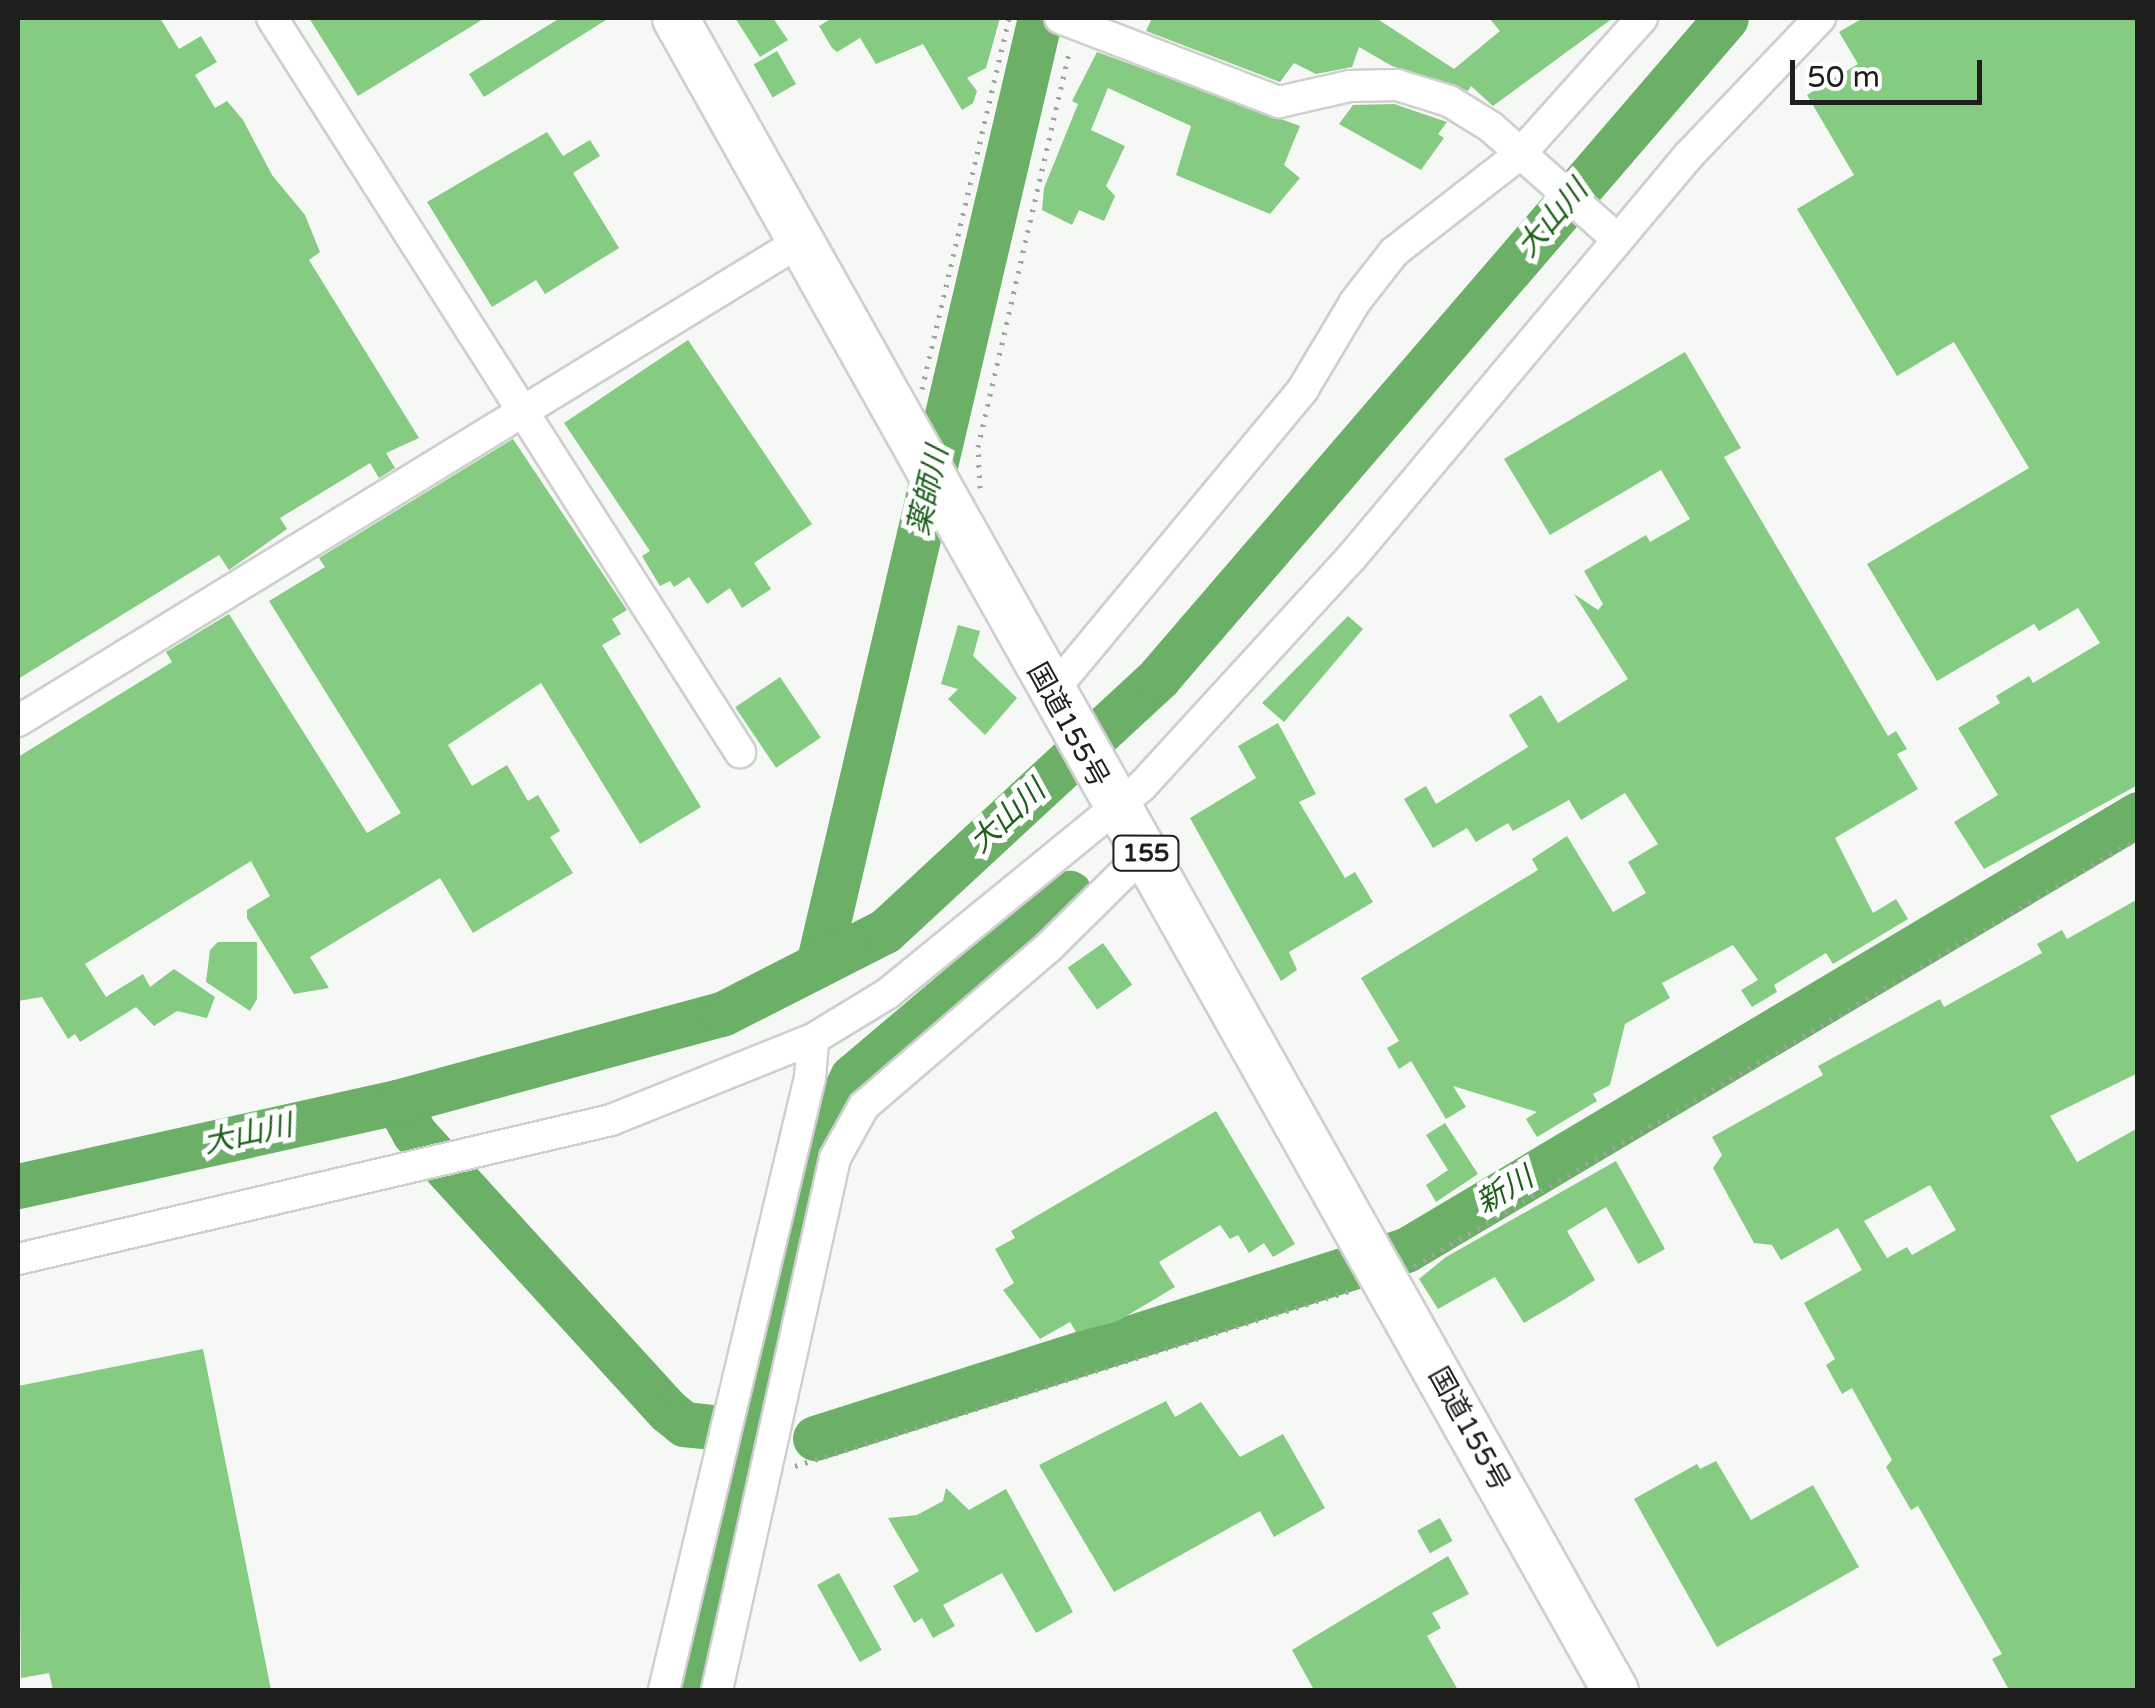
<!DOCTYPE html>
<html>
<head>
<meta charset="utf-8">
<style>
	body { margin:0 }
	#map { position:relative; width:2155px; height:1708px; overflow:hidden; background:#f5f8f5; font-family:"Varela Round","Noto Sans JP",sans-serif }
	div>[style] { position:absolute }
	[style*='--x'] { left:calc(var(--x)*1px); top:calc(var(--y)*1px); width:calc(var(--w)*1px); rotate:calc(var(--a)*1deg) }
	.river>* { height:45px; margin:-22.5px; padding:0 22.5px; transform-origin:22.5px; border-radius:22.5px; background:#6cb068 }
	.building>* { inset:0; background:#86cb82; transform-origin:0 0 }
	.path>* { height:5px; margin-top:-2.5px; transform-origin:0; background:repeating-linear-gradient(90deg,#a1a3a0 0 2.5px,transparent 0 10.5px) }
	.roads { filter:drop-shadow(2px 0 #cdd0cd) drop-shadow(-2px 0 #cdd0cd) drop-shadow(0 2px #cdd0cd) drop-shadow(0 -2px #cdd0cd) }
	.minor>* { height:30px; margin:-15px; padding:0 15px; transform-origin:15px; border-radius:15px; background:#fff }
	.highway>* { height:45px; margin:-22.5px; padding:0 22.5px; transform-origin:22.5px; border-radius:22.5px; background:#fff }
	span { translate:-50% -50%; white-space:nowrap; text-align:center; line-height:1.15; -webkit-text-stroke:10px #fff; paint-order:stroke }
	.shield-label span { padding:2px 8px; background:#fff; border:2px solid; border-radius:8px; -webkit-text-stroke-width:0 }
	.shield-label { font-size:25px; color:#1e1f1d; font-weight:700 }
	.street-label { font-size:28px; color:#1e1f1d }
	.water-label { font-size:30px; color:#1c601a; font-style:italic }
	.frame { position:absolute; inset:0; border:20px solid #1e1f1d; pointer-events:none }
	.scale { position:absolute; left:1790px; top:60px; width:192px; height:45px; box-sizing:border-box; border:5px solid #1e1f1d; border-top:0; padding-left:12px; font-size:30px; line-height:35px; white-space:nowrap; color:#1e1f1d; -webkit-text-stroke:8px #fff; paint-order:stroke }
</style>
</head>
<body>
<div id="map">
	<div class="river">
		<i style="--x:818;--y:965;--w:973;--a:-76.81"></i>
		<i style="--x:397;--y:1102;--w:35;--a:61"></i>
		<i style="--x:414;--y:1133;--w:377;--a:47.6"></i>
		<i style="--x:668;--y:1411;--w:21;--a:39"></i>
		<i style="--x:684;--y:1424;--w:27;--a:6"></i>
		<i style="--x:18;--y:1186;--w:388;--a:-12.5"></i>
		<i style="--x:397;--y:1102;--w:337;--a:-15.2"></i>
		<i style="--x:722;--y:1014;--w:183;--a:-27"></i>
		<i style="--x:885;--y:931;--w:374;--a:-42.8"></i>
		<i style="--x:1159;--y:677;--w:869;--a:-49.29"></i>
		<i style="--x:815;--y:1438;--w:620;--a:-17.65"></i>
		<i style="--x:1406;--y:1250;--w:852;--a:-30.78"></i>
		<i style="--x:693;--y:1690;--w:560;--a:-77.11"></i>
		<i style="--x:818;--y:1144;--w:75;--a:-63.1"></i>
		<i style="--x:852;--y:1077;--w:285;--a:-40.3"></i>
	</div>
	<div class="building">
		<i style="clip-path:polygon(18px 18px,160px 18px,179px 49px,201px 36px,217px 62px,195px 75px,215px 108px,227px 101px,243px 120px,272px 175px,305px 215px,320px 252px,309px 260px,419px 438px,386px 453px,395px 468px,379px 478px,370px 463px,280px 518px,287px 529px,229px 570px,219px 555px,18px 679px)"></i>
		<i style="clip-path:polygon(309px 18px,485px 18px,358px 96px)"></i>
		<i style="clip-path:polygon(560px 18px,609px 18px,484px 97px,469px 74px)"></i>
		<i style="clip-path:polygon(735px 18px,773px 18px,788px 40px,760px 57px)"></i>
		<i style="clip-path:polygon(832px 18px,1000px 18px,986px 68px,967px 78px,977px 91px,973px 103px,962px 110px,923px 44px,876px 64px,860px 38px,837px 52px,832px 48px,819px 26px)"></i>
		<i style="clip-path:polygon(1152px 18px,1376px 18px,1454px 69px,1500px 31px,1489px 18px,1613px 18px,1493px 106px,1471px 86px,1468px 91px,1392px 66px,1359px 47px,1352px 67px,1316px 74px,1294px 63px,1280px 82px,1146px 31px)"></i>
		<i style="clip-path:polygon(1863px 18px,2138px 18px,2138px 785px,1984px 869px,1954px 822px,1998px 795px,1958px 728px,2000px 703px,1996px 696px,2029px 676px,2033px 683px,2100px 643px,2078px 608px,2039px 631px,2034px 624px,1937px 681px,1867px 564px,2029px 468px,1954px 342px,1897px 376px,1797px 209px,1854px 175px,1807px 95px,1858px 64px,1839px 32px)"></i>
		<i style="left:777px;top:51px;width:38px;height:27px;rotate:60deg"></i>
		<i style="clip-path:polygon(1097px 52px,1300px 126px,1284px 165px,1300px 178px,1270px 214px,1176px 175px,1191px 126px,1108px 88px,1091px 130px,1125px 146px,1106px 186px,1115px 196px,1104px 221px,1079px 210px,1072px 225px,1042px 210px,1044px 188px,1078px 104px,1072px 101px)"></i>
		<i style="clip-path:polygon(1394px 104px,1447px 122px,1438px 134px,1444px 138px,1421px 170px,1339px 124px,1353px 105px)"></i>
		<i style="clip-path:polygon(547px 132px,563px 156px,590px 140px,600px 156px,573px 173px,619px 248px,545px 294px,536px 280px,492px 307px,427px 202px)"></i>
		<i style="clip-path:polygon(688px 340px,812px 524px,754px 563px,771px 589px,742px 608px,730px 588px,707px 604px,689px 577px,674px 587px,670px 581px,660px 586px,642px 556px,650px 551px,564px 423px)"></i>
		<i style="clip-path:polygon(1685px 352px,1741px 448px,1724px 457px,1888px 736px,1896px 731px,1907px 749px,1897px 754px,1918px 789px,1835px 838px,1873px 913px,1896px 899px,1908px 919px,1833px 964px,1826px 953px,1774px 985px,1777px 992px,1752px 1007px,1741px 990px,1758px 980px,1733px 945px,1662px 983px,1670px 998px,1625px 1024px,1610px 1085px,1593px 1094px,1597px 1101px,1537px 1137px,1526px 1119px,1537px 1112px,1453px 1086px,1466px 1107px,1446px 1119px,1411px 1061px,1399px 1069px,1387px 1048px,1399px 1041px,1361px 978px,1538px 870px,1532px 859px,1567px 836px,1613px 912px,1646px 893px,1628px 862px,1658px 844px,1625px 793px,1581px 820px,1569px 800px,1513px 831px,1508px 823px,1476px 842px,1467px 828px,1433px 848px,1404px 799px,1426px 786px,1436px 804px,1528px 747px,1509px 715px,1541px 695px,1558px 723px,1628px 679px,1574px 594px,1598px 610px,1603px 604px,1584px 571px,1646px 535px,1650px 542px,1690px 519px,1661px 470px,1550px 535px,1504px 459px)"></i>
		<i style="clip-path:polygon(513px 439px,627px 610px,612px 619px,621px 634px,602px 645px,701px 807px,640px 844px,541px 683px,448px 745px,472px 786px,507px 765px,528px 801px,538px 795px,560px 831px,550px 837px,573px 873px,473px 933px,440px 878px,310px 957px,329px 988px,294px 994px,247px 918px,247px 910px,270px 896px,251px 861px,85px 964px,106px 997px,143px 974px,150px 987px,174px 969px,215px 997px,207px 1018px,177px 1011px,154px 1026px,136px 1007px,80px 1042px,75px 1034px,68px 1039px,42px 997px,18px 1001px,18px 757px,172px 662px,166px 652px,229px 614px,367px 833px,401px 813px,269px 601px,325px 567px,319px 558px)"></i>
		<i style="clip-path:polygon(1348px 616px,1363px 629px,1284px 722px,1262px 703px)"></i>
		<i style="clip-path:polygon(958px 625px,980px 631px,973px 656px,1017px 698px,985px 735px,948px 699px,958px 689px,941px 684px)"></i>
		<i style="left:780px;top:677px;width:73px;height:54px;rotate:56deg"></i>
		<i style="clip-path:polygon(1278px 723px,1316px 794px,1299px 802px,1345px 878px,1355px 872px,1373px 902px,1289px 952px,1297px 970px,1281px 981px,1190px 818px,1256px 778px,1238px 746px)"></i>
		<i style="clip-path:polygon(evenodd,2138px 899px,2138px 1073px,2050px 1116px,2077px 1162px,2138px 1128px,2138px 1690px,2009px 1690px,1992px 1659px,2002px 1654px,1918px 1506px,1911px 1510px,1886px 1467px,1892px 1460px,1852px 1388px,1842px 1394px,1826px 1365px,1835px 1359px,1804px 1303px,1862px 1270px,1838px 1228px,1781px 1260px,1772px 1245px,1754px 1243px,1713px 1168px,1722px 1155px,1712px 1137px,1823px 1075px,1818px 1066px,1940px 999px,1944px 1007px,2042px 953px,2037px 944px,2062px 930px,2067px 939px,2138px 899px,1930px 1185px,1956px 1230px,1912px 1255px,1907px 1247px,1887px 1258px,1864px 1221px,1930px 1185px)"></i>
		<i style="clip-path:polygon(218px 942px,257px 942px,257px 999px,250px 1011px,206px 982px,210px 950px)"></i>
		<i style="left:1103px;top:943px;width:51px;height:43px;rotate:55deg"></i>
		<i style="clip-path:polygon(1216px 1111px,1295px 1244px,1273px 1257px,1264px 1243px,1249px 1253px,1238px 1235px,1230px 1239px,1220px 1225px,1159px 1262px,1175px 1287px,1118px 1321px,1076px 1332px,1070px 1322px,1040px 1339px,1003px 1290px,1014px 1283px,995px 1249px,1015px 1238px,1011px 1231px)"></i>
		<i style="clip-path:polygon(1445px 1123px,1478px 1174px,1436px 1202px,1426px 1185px,1448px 1170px,1426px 1135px)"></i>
		<i style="clip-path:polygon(1616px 1161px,1665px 1249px,1638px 1264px,1606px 1207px,1567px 1231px,1595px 1280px,1565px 1299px,1524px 1323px,1495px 1277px,1438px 1309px,1419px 1279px,1446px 1257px)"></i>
		<i style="clip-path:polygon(203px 1349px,271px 1690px,53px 1690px,49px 1673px,21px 1678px,18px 1386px)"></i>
		<i style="clip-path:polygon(1166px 1401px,1175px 1417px,1201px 1402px,1240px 1457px,1283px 1434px,1325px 1508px,1274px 1537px,1260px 1511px,1114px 1592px,1039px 1465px)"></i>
		<i style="clip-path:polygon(1716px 1461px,1751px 1520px,1813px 1485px,1859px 1567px,1717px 1647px,1634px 1499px,1697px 1464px,1700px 1469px)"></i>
		<i style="clip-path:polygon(946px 1488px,969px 1510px,1006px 1489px,1073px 1612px,1036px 1633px,1002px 1573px,943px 1605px,955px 1626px,933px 1638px,922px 1618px,914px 1623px,893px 1586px,919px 1571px,888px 1518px,917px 1515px,943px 1501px)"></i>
		<i style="left:1440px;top:1518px;width:26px;height:26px;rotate:61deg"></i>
		<i style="clip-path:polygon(1448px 1556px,1469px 1594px,1432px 1613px,1441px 1628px,1427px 1636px,1458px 1690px,1314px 1690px,1292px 1650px)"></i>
		<i style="left:839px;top:1573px;width:88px;height:25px;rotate:61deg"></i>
	</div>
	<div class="path">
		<i style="--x:922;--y:389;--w:381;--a:-76.8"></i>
		<i style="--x:980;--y:488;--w:41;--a:-92.8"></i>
		<i style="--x:978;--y:447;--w:408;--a:-77"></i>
		<i style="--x:1414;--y:1266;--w:841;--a:-30.59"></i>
		<i style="--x:795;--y:1466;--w:584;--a:-17.54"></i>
	</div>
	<div class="roads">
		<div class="minor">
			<i style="--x:272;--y:18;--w:871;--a:57.48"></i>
			<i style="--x:1060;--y:18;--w:235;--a:21"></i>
			<i style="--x:1279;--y:102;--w:73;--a:-12.7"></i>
			<i style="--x:1350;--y:86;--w:47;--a:-1.2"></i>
			<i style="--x:1397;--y:85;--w:54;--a:17.1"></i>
			<i style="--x:1449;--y:101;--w:49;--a:31.8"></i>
			<i style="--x:1491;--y:127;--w:169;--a:41.6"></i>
			<i style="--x:1051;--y:693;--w:395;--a:-50.3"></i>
			<i style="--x:1303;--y:389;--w:101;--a:-59.1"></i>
			<i style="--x:1355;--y:302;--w:63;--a:-52"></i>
			<i style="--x:1394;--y:252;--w:160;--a:-37.9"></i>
			<i style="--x:1520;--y:154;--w:183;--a:-48.1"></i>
			<i style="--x:18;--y:721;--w:916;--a:-31.52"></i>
			<i style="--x:18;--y:1259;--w:609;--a:-13.19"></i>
			<i style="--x:611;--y:1120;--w:218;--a:-21.9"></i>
			<i style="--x:664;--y:1690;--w:630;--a:-76.6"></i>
			<i style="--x:810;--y:1077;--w:38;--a:-85"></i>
			<i style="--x:813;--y:1039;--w:87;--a:-31.3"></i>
			<i style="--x:887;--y:994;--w:328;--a:-39.2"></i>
			<i style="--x:1141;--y:787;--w:311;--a:-47.5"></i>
			<i style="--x:1351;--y:558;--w:526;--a:-50.01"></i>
			<i style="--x:1689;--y:155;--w:190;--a:-46.3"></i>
			<i style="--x:717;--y:1690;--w:545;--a:-77.49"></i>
			<i style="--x:835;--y:1158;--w:60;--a:-60.9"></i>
			<i style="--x:864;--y:1106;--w:243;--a:-40.7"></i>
			<i style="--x:1048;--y:948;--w:136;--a:-44.7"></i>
		</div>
		<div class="highway">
			<i style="--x:675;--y:18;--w:1918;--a:60.66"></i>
		</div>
	</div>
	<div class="shield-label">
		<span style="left:1146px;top:853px">155</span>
	</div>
	<div class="street-label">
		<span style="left:1068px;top:725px;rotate:61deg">国道155号</span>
		<span style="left:1469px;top:1429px;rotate:61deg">国道155号</span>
	</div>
	<div class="water-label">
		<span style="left:1553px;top:219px;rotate:-49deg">大山川</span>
		<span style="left:929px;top:491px;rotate:-77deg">薬師川</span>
		<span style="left:1008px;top:817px;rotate:-43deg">大山川</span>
		<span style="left:248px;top:1135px;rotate:-12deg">大山川</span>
		<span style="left:1505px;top:1191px;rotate:-31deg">新川</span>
	</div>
	<div class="frame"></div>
	<div class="scale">50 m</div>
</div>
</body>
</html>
